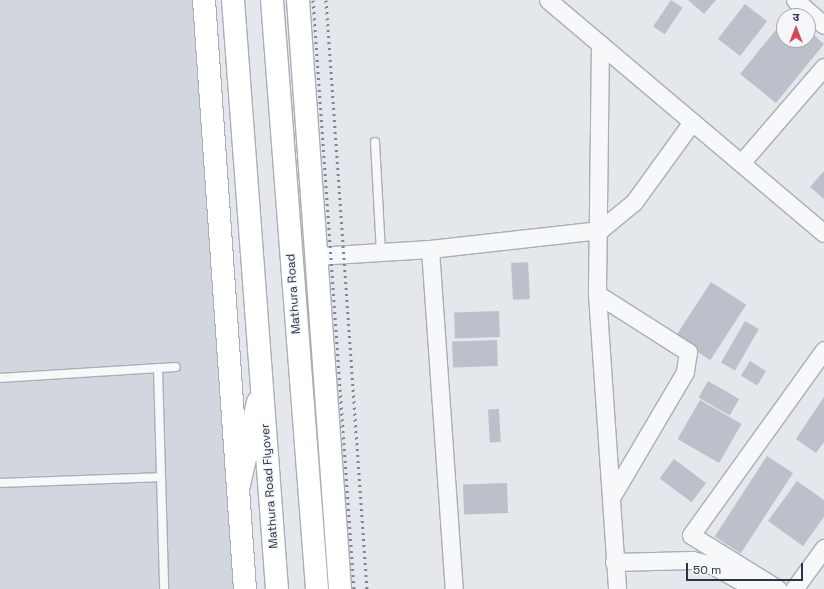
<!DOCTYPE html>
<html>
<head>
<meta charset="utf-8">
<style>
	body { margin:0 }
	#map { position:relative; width:824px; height:589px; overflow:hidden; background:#e4e7ec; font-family:"Space Grotesk","Noto Sans Devanagari",sans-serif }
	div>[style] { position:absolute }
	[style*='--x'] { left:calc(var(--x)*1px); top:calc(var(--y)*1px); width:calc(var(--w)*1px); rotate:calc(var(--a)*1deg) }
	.built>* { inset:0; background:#d2d6de }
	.building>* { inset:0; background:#bbc0ca; transform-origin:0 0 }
	.roads { filter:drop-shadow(1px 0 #a9aeb7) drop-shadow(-1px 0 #a9aeb7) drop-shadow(0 1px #a9aeb7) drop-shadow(0 -1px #a9aeb7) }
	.lane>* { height:8px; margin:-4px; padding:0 4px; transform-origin:4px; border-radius:4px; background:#f7f8fa }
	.street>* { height:17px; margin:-8.5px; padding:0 8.5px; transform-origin:8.5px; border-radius:8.5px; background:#f7f8fa }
	.secondary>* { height:22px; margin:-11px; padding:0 11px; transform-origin:11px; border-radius:11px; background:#fff }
	.highway>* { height:22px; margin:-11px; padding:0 11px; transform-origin:11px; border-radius:11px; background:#fff }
	.rail>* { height:3px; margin-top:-1.5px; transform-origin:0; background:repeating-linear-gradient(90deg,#7d8696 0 2px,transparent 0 6px) }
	span { translate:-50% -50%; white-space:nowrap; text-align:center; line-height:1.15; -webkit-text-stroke:3px #f4f6f9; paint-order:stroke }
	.street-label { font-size:12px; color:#2b3445 }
	.north { position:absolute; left:776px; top:8px; width:40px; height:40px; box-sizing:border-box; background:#f4f6f9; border:1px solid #a4a8b1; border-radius:50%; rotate:0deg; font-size:11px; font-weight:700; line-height:16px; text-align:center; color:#2b3445 }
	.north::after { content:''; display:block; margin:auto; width:14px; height:18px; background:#d1495b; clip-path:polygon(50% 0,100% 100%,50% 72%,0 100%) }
	.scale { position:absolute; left:686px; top:563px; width:117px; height:18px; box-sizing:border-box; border:2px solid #2b3445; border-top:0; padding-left:5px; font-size:12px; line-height:14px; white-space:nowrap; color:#2b3445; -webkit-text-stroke:3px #f4f6f9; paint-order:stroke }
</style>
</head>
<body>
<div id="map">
	<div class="built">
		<i style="clip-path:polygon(0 0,206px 0,249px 589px,0 589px)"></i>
	</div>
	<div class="building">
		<i style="left:671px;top:0;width:14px;height:32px;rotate:34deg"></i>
		<i style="clip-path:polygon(688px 0,716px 0,704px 14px)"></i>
		<i style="left:745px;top:4px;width:28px;height:44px;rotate:38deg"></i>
		<i style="clip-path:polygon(784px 20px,784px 40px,808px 40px,808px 30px,824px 44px,776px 103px,740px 74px)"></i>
		<i style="clip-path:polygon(824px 171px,824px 199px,810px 187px)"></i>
		<i style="left:528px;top:262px;width:37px;height:17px;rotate:87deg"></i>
		<i style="left:711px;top:282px;width:42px;height:66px;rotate:33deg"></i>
		<i style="left:499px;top:311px;width:26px;height:45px;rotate:88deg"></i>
		<i style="left:745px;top:321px;width:16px;height:48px;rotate:30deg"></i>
		<i style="left:497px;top:340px;width:26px;height:45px;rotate:88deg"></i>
		<i style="left:750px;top:361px;width:19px;height:17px;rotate:32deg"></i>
		<i style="left:708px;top:381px;width:36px;height:19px;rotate:30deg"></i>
		<i style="clip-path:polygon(824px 397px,824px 442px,816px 453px,796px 439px)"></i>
		<i style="left:700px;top:400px;width:48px;height:45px;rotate:30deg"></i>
		<i style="left:499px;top:409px;width:33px;height:11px;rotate:87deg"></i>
		<i style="left:767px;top:456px;width:31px;height:96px;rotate:33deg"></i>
		<i style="left:674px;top:459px;width:40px;height:24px;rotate:37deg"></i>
		<i style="clip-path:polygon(797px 481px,824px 500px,824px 517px,803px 546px,768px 521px)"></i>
		<i style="left:507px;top:483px;width:30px;height:44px;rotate:88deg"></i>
	</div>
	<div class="roads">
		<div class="lane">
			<i style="--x:375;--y:142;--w:110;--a:86.9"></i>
			<i style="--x:158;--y:368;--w:221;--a:88.4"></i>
			<i style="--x:0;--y:378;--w:176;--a:-3.6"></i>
			<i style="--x:0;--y:483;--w:161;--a:-2.1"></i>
		</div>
		<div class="street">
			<i style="--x:548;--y:0;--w:361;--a:40.2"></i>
			<i style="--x:795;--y:0;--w:38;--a:41"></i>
			<i style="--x:600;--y:44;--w:250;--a:90.7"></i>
			<i style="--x:597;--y:294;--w:296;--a:86.1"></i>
			<i style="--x:741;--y:163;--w:127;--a:-49.2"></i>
			<i style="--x:430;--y:249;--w:341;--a:86"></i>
			<i style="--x:316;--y:256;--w:114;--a:-3.5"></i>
			<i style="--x:430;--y:249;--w:171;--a:-6.4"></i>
			<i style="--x:600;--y:230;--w:44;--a:-39.5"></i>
			<i style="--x:634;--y:202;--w:99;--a:-54.1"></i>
			<i style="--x:597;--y:294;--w:108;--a:32.5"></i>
			<i style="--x:688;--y:352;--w:20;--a:99"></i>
			<i style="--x:685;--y:372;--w:142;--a:120.5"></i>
			<i style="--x:614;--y:562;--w:78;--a:-1.5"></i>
			<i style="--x:692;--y:560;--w:21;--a:14"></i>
			<i style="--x:712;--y:565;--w:49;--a:29.2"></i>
			<i style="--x:778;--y:589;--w:102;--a:-148.2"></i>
			<i style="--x:691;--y:535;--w:228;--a:-54.3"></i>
			<i style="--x:794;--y:589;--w:51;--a:-53.8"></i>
		</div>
		<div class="secondary">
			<i style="--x:204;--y:0;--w:590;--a:86.02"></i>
			<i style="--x:298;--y:0;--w:590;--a:85.92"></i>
		</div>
		<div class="highway">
			<i style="--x:233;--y:0;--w:591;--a:85.73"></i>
			<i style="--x:272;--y:0;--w:591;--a:85.63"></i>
			<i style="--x:239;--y:485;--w:85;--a:-77.1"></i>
		</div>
	</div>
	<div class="rail">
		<i style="--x:313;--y:0;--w:590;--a:86.02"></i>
		<i style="--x:326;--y:0;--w:590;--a:86.02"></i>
	</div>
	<div class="street-label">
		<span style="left:294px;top:294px;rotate:-94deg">Mathura Road</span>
		<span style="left:270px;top:486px;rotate:-94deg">Mathura Road Flyover</span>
	</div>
	<div class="north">उ</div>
	<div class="scale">50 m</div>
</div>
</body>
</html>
